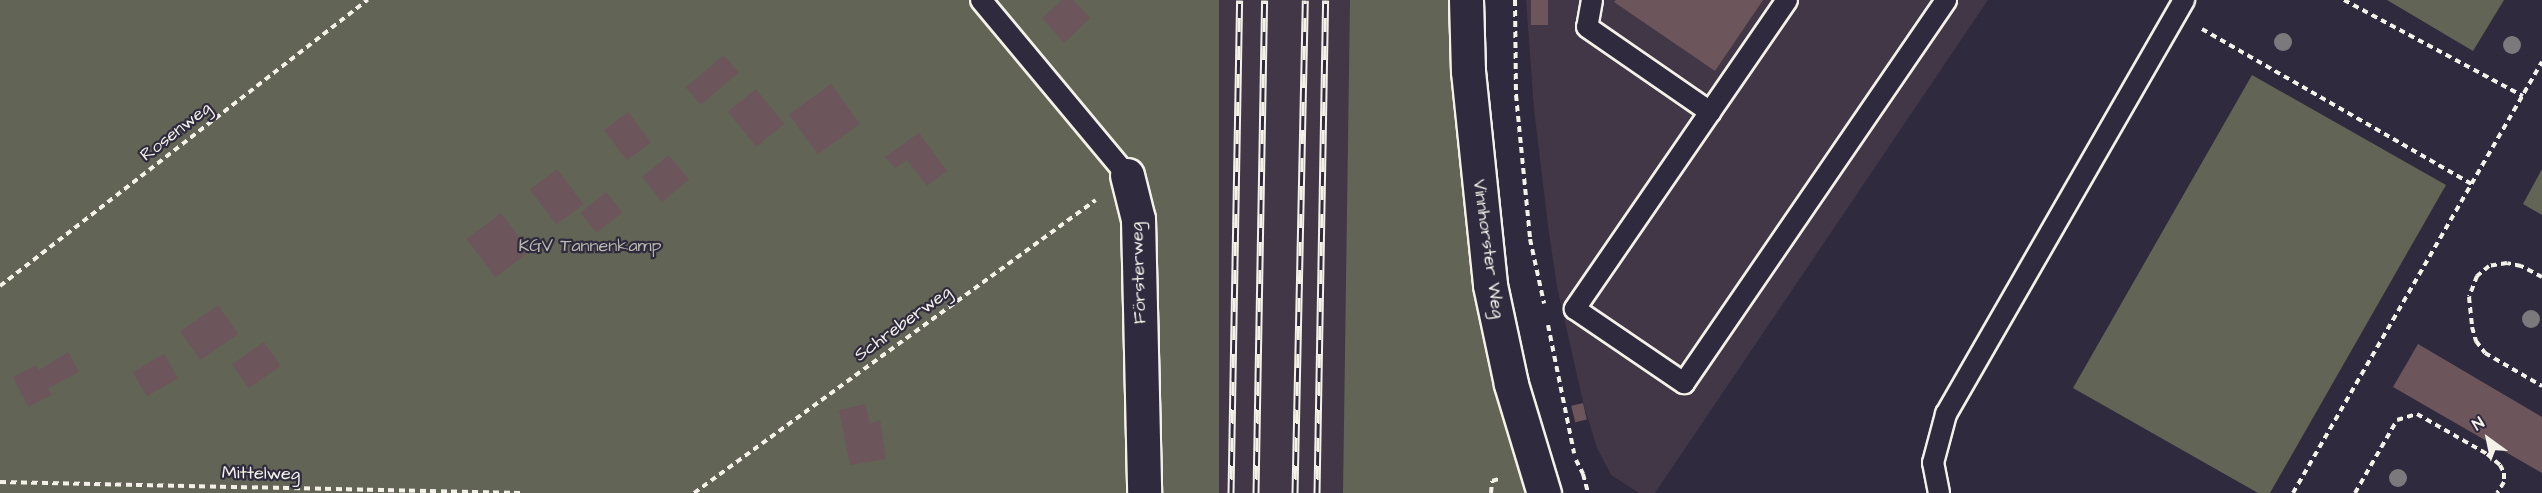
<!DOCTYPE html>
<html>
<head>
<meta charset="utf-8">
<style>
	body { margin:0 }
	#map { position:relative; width:2542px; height:493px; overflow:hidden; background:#2f2a3d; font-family:"Architects Daughter",sans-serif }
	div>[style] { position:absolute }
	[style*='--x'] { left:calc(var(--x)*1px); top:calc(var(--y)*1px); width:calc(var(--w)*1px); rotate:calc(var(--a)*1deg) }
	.built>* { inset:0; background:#413746; transform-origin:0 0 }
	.green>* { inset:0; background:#626456; transform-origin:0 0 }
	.building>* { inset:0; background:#6c565b; transform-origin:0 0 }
	.path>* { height:4px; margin-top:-2px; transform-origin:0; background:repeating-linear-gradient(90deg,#f4f1e8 0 6px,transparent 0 10.5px) }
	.roads { filter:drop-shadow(2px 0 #f4f1e8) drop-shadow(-2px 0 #f4f1e8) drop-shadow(0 2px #f4f1e8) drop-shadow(0 -2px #f4f1e8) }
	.service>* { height:20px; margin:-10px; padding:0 10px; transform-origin:10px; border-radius:10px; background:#2f2a3d }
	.minor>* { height:33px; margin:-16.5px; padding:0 16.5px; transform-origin:16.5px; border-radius:16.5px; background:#2f2a3d }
	.tertiary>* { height:33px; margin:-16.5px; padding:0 16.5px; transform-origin:16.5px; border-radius:16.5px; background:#2f2a3d }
	.rail>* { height:7px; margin-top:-3.5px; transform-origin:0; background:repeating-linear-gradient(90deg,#2f2a3d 0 14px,#f4f1e8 0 28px); box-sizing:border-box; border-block:2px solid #f4f1e8 }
	.trees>* { width:18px; height:18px; margin:-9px; border-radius:50%; background:#7b797b }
	span { translate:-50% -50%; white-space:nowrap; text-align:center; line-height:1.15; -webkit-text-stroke:4.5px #2f2a3d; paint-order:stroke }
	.street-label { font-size:18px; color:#f4f1e8 }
	.park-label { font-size:18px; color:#bab9ae }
	.north { position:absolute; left:2458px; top:409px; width:60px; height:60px; -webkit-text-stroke:4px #2f2a3d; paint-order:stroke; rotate:327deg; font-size:16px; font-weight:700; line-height:24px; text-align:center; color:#f4f1e8 }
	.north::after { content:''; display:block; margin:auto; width:21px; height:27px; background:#f4f1e8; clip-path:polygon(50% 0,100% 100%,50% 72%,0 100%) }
</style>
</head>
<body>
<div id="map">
	<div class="built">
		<i style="left:1219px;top:0;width:131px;height:493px"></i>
		<i style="clip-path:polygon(1526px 0,1988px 0,1655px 493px,1639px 493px,1611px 475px,1597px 448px,1584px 406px,1557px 287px,1548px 226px,1534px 109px)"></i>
	</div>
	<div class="green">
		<i style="left:0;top:0;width:1219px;height:493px"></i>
		<i style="clip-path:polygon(1350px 0,1466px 0,1468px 71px,1544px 493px,1343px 493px)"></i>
		<i style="clip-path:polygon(2387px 0,2504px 0,2473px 51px)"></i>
		<i style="clip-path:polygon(2252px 75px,2446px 185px,2270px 493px,2258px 493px,2073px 388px)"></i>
		<i style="clip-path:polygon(2542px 169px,2542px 215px,2523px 204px)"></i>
	</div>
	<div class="building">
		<i style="clip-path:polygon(1062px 0,1073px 0,1090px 18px,1064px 43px,1042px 18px)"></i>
		<i style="left:1531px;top:0;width:17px;height:25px"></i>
		<i style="clip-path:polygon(1616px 0,1763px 0,1715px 71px,1614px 2px)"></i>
		<i style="left:724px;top:55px;width:23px;height:50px;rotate:50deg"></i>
		<i style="left:831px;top:84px;width:49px;height:52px;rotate:54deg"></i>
		<i style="left:756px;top:89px;width:45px;height:36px;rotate:51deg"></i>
		<i style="left:628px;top:112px;width:38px;height:30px;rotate:53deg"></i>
		<i style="clip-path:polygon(919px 133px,947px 171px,927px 186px,907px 160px,895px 168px,885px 157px)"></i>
		<i style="left:669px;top:155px;width:32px;height:35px;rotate:51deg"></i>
		<i style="left:557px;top:169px;width:44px;height:34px;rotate:53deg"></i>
		<i style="left:606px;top:192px;width:26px;height:33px;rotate:51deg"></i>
		<i style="left:501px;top:213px;width:48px;height:43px;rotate:53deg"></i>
		<i style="left:218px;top:305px;width:35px;height:46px;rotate:55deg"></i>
		<i style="left:264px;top:342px;width:29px;height:39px;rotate:55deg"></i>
		<i style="clip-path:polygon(2418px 344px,2542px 417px,2542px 473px,2393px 387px)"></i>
		<i style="clip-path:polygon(68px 352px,79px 372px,48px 388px,52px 395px,28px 407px,13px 377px,36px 365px,39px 370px)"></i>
		<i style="left:164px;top:354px;width:28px;height:36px;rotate:60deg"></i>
		<i style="left:1583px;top:403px;width:17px;height:12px;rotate:77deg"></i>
		<i style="clip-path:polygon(865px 404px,870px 424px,880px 420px,886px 459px,850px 465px,839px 410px)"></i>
	</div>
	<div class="path">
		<i style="--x:1515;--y:0;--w:95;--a:89.4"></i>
		<i style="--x:1516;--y:95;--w:145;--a:84.4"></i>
		<i style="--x:1530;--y:239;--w:66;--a:77.7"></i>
		<i style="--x:2344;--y:0;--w:203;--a:28.2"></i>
		<i style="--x:2202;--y:29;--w:311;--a:29.9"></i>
		<i style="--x:2542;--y:277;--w:24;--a:-152"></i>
		<i style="--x:2521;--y:266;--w:14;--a:-168"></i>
		<i style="--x:2507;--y:263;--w:18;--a:171"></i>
		<i style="--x:2489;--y:266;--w:16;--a:140"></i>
		<i style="--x:2477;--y:276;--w:22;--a:111"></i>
		<i style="--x:2469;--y:297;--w:30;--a:84"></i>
		<i style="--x:2472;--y:327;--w:15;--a:74"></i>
		<i style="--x:2476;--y:341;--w:15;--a:53"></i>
		<i style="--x:2485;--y:353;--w:66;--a:30.1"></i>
		<i style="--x:0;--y:286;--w:466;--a:-37.9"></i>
		<i style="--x:1548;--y:325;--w:131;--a:78.5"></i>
		<i style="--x:1576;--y:460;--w:16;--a:63"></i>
		<i style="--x:1583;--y:474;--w:20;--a:75"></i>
		<i style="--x:0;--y:482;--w:521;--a:1.21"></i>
		<i style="--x:694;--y:493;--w:497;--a:-36.1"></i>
		<i style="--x:1491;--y:493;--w:12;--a:-85"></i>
		<i style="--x:1492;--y:481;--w:10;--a:-17"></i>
		<i style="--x:2293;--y:493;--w:498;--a:-60"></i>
		<i style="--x:2355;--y:493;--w:84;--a:-60.1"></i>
		<i style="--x:2397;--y:420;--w:21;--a:-17"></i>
		<i style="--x:2417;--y:414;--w:81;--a:29.7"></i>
		<i style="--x:2487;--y:454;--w:17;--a:40"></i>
		<i style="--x:2500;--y:465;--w:9;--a:63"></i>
		<i style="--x:2504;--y:473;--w:9;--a:90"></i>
		<i style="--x:2504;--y:482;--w:13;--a:122"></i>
	</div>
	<div class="roads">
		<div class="service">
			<i style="--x:981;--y:0;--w:228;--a:50.2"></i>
			<i style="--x:1592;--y:0;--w:27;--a:100"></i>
			<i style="--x:1587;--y:27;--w:150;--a:34.6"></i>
			<i style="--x:1787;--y:0;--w:375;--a:124.5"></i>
			<i style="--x:1575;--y:309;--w:132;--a:34.2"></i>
			<i style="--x:1684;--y:383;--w:464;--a:-55.6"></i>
			<i style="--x:1939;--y:493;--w:31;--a:-101"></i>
			<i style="--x:1933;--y:463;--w:51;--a:-75.1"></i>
			<i style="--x:1946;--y:414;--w:478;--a:-60.1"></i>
		</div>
		<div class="minor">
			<i style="--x:1127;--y:175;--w:45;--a:76"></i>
			<i style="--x:1138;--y:219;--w:274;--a:88.7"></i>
		</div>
		<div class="tertiary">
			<i style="--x:1466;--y:0;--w:71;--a:88.4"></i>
			<i style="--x:1468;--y:71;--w:215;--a:84.1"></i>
			<i style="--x:1490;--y:285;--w:101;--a:78"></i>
			<i style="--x:1511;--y:384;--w:114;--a:73.2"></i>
		</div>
	</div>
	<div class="rail">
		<i style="--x:1231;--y:493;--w:493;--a:-89"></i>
		<i style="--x:1256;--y:493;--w:493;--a:-89"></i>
		<i style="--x:1295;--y:493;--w:493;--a:-88.8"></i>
		<i style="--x:1317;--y:493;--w:493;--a:-89"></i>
	</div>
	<div class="trees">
		<i style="left:2283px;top:42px"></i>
		<i style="left:2512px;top:45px"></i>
		<i style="left:2531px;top:319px"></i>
		<i style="left:2398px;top:478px"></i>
	</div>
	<div class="street-label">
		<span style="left:176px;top:132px;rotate:-38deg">Rosenweg</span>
		<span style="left:1488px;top:249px;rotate:82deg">Vinnhorster Weg</span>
		<span style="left:1139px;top:273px;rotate:-92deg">Försterweg</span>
		<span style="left:903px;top:324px;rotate:-36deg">Schreberweg</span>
		<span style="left:261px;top:474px;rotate:1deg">Mittelweg</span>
	</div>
	<div class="park-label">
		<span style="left:590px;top:246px">KGV Tannenkamp</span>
	</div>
	<div class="north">N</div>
</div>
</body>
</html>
